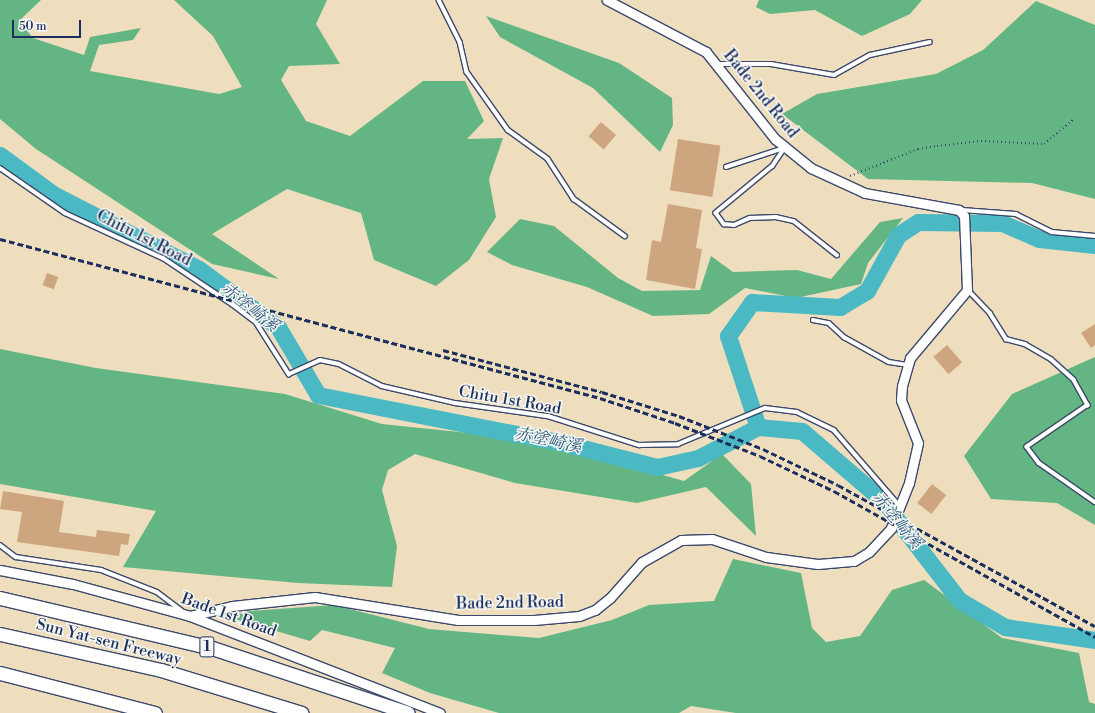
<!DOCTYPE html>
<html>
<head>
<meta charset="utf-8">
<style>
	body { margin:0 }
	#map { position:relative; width:1095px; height:713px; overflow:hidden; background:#efdebd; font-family:"Libre Bodoni","Noto Serif TC",serif }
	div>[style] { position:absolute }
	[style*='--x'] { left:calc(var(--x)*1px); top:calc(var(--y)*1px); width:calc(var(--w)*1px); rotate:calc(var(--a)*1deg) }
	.forest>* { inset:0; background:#63b683 }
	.river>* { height:17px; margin:-8.5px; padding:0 8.5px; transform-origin:8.5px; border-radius:8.5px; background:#4bb9c3 }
	.building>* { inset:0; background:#cda67f; transform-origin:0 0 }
	.path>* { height:1.5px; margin-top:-0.75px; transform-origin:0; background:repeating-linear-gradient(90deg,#3b496c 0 1px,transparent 0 4px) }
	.roads { filter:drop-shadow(1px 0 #3b496c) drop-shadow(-1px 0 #3b496c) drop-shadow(0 1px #3b496c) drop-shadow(0 -1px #3b496c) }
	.service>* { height:3.5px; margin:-1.75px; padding:0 1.75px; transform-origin:1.75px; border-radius:1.75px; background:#fff }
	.tertiary>* { height:9px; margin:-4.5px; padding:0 4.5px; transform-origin:4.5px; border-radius:4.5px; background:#fff }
	.motorway>* { height:13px; margin:-6.5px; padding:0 6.5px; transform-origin:6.5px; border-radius:6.5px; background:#fff }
	.rail>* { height:3px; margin-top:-1.5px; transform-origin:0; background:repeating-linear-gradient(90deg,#1b2f5e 0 6px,transparent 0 9px) }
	span { translate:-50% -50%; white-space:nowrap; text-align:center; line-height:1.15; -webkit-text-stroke:3px #f6f6f2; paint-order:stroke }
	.shield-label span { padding:1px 3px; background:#f6f6f2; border:1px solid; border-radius:3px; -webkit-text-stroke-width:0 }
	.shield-label { font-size:15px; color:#1b2f5e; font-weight:700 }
	.street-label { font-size:16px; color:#1b2f5e }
	.water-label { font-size:17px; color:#29587c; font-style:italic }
	.scale { position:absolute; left:12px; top:20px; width:69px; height:18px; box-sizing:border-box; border:2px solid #1b2f5e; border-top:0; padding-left:5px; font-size:12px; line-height:14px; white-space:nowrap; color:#1b2f5e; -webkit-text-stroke:3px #f6f6f2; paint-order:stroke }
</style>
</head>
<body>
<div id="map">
	<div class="forest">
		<i style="clip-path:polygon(0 0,41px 0,19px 21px,33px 38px,84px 55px,90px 37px,141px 28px,133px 40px,99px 45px,90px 71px,219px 94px,242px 87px,213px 36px,174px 0,327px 0,316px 24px,340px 64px,289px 66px,281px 80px,306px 121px,350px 136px,423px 81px,465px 81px,484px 121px,467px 139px,503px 138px,489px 179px,496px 217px,469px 260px,436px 286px,374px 260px,361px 213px,287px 189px,212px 234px,279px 279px,212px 264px,36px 149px,0 119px)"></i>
		<i style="clip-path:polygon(759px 0,922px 0,910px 14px,862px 36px,815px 10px,770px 14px,756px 7px)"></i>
		<i style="clip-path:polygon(1036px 1px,1095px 25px,1095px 199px,1032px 183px,868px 179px,782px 114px,817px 94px,936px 74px,983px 50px)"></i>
		<i style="clip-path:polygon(486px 16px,619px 63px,672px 98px,673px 125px,660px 152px,593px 88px,500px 37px)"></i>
		<i style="clip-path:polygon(903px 218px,868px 263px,861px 284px,796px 298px,745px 288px,709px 314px,653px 316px,587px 287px,512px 265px,487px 252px,520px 219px,554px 226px,618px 278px,642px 291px,700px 290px,711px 256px,733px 272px,797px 270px,831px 279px,880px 222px)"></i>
		<i style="clip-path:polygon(0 349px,96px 368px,285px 394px,382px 424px,537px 440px,684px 481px,722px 454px,751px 484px,756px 536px,706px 487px,637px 503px,515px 483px,415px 454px,388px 470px,382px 490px,397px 546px,392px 587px,298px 583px,123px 567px,156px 511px,0 484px)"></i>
		<i style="clip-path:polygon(1095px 357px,1095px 525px,1057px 503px,991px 499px,964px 456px,1012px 394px)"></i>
		<i style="clip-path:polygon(733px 559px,801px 573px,812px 628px,826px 642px,860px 636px,892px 590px,924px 580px,1002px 638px,1079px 653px,1089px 702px,1095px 704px,1095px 713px,736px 713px,691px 706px,679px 713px,499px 713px,430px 693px,382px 673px,395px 648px,322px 630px,310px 641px,228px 617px,250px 611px,334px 605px,429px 629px,539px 638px,612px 620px,649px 605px,714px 601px)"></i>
	</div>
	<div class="river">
		<i style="--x:0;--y:155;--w:66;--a:36.3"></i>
		<i style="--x:53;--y:194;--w:164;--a:27.2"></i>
		<i style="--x:199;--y:269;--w:98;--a:36.3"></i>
		<i style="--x:278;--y:327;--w:79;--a:59.5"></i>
		<i style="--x:318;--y:395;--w:254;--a:11.1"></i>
		<i style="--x:567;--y:444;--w:93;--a:14.3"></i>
		<i style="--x:657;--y:467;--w:42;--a:-12.4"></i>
		<i style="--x:698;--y:458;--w:68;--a:-27.3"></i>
		<i style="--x:758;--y:427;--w:44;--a:5.2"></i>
		<i style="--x:802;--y:431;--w:104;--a:40.7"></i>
		<i style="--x:881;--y:499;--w:128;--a:52.3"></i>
		<i style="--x:959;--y:600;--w:53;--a:30.4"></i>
		<i style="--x:1005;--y:627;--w:91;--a:8.2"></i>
		<i style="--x:758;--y:427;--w:96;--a:-108.2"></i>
		<i style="--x:728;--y:336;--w:42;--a:-54.8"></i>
		<i style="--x:752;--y:302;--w:88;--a:3.3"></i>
		<i style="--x:840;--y:307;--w:31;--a:-31"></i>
		<i style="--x:867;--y:291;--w:64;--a:-61"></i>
		<i style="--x:898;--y:235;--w:24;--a:-33"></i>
		<i style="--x:918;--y:222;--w:84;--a:0.7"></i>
		<i style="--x:1002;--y:223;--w:40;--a:23.4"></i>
		<i style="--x:1039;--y:239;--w:56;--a:6.1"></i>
	</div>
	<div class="building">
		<i style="left:601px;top:122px;width:20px;height:19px;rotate:41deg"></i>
		<i style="left:678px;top:139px;width:43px;height:52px;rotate:9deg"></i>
		<i style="clip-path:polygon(668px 204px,702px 210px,696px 248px,702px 249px,695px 289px,646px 280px,652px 240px,661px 242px)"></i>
		<i style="left:47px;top:273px;width:12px;height:13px;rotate:20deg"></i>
		<i style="clip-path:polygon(1095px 324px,1095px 345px,1091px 348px,1081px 333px)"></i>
		<i style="left:947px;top:345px;width:23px;height:18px;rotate:49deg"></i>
		<i style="left:932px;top:484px;width:18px;height:24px;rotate:38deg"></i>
		<i style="clip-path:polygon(3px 491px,64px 501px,59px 532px,96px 537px,97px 530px,130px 534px,128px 545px,121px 544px,119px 556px,17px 542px,22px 512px,0 509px)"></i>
	</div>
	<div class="path">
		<i style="--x:850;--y:176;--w:73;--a:-21.7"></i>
		<i style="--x:918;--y:149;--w:19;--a:-9"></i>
		<i style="--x:937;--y:146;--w:44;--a:-6.5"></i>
		<i style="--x:981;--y:141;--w:63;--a:2.7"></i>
		<i style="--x:1044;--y:144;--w:39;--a:-40"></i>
	</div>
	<div class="roads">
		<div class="service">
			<i style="--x:439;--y:0;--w:47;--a:63.4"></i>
			<i style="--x:460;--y:42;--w:31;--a:77"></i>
			<i style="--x:467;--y:72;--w:71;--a:54.7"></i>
			<i style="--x:508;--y:130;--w:49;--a:35.9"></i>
			<i style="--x:548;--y:159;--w:48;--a:57"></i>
			<i style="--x:574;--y:199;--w:63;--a:36"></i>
			<i style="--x:718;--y:64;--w:53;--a:0"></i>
			<i style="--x:771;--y:64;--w:64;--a:9.9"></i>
			<i style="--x:834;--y:75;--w:41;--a:-29.1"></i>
			<i style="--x:870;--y:55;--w:61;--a:-12.2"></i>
			<i style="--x:785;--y:148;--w:22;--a:124"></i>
			<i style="--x:773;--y:166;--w:74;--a:140.5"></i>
			<i style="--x:716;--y:213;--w:14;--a:54"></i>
			<i style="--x:724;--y:224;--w:10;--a:6"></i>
			<i style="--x:734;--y:225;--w:17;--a:-24"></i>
			<i style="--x:750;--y:218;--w:26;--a:-2"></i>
			<i style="--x:776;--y:217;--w:18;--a:13"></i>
			<i style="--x:794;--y:221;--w:55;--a:38.3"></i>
			<i style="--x:726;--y:167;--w:61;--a:-18.1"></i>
			<i style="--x:0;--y:168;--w:79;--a:34.7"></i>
			<i style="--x:65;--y:213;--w:108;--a:24.7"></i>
			<i style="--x:163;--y:258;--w:83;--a:33.7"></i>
			<i style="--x:232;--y:304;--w:30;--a:37"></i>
			<i style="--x:256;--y:322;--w:62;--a:57.6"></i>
			<i style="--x:289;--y:374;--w:34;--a:-24"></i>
			<i style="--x:320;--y:360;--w:19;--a:12"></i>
			<i style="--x:339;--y:364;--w:48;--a:27.1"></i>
			<i style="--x:382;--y:386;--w:75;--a:13.1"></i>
			<i style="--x:455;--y:403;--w:94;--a:8"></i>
			<i style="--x:548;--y:416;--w:96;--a:17.7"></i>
			<i style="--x:639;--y:445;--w:39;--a:-1"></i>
			<i style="--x:678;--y:444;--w:94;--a:-22.5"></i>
			<i style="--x:765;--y:408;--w:32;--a:7"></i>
			<i style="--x:797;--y:412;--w:41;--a:25.9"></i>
			<i style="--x:834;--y:430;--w:99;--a:49.1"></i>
			<i style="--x:962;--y:210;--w:54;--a:4.2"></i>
			<i style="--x:1016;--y:214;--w:40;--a:26.6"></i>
			<i style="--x:1052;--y:232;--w:43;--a:5.3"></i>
			<i style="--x:968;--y:290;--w:32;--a:46"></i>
			<i style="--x:990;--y:313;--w:31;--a:58"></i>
			<i style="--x:1006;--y:339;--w:20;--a:15"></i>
			<i style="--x:1025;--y:344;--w:30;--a:30"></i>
			<i style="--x:1051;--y:359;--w:31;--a:42"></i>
			<i style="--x:1074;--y:380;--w:29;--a:61"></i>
			<i style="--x:1088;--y:405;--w:74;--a:145.5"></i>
			<i style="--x:1027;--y:447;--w:20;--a:53"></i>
			<i style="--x:1039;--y:463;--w:68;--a:34.9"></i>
			<i style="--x:813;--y:320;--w:16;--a:11"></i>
			<i style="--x:829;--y:323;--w:21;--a:43"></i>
			<i style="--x:844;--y:337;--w:51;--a:29.1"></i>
			<i style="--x:889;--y:362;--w:18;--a:9"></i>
			<i style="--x:0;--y:545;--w:20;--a:37"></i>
			<i style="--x:16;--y:557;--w:86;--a:8.7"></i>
			<i style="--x:101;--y:570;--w:60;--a:21.4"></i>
			<i style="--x:157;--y:592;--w:31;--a:37"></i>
		</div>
		<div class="tertiary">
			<i style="--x:0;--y:570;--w:74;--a:10.9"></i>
			<i style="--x:73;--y:584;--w:121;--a:15.3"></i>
			<i style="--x:190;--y:616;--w:268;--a:21.2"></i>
			<i style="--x:190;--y:616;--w:43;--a:-13.4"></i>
			<i style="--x:232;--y:606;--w:83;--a:-6.2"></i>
			<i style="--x:315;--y:597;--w:145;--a:9.1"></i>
			<i style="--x:458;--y:620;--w:76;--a:0"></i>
			<i style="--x:534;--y:620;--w:45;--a:-5.1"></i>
			<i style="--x:579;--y:616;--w:17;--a:-21"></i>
			<i style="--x:595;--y:610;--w:19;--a:-39"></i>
			<i style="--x:610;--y:598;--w:48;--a:-48.4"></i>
			<i style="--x:642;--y:562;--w:45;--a:-29.4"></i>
			<i style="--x:681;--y:540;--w:31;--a:-2"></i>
			<i style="--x:712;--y:539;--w:57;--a:18.4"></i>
			<i style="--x:766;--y:557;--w:52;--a:7.7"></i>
			<i style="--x:818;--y:564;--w:36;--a:-5"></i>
			<i style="--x:854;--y:561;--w:17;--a:-31"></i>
			<i style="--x:869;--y:552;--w:33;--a:-47"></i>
			<i style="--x:891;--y:528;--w:48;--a:-68.2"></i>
			<i style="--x:909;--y:483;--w:41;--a:-77.3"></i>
			<i style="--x:918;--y:443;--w:46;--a:-111.6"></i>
			<i style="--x:901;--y:400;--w:14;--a:-86"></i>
			<i style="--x:902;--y:386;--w:29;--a:-74"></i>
			<i style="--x:910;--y:358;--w:89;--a:-50"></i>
			<i style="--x:967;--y:290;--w:74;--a:-92.3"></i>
			<i style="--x:964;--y:216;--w:8;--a:-130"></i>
			<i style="--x:959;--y:210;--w:96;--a:-169.7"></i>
			<i style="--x:865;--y:193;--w:60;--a:-155.2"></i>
			<i style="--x:811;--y:168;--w:46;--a:-141.1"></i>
			<i style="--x:775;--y:139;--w:111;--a:-128.4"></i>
			<i style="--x:706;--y:52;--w:112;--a:-152.3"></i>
		</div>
		<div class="motorway">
			<i style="--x:0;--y:598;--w:218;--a:13.3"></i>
			<i style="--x:212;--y:648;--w:206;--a:18.3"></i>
			<i style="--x:0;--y:634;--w:165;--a:12.6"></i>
			<i style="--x:161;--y:670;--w:147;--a:17"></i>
			<i style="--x:0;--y:673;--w:160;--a:14.5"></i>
		</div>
	</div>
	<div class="rail">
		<i style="--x:0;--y:239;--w:621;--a:14.84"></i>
		<i style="--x:600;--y:398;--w:79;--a:18.4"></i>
		<i style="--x:675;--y:423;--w:91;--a:21.2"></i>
		<i style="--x:760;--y:456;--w:82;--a:25.3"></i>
		<i style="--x:834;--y:491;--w:299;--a:29.2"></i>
		<i style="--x:443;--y:350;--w:164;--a:14.8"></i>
		<i style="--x:602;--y:392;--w:81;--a:17.3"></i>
		<i style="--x:679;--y:416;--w:90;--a:21.4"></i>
		<i style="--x:763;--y:449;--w:83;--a:25.6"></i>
		<i style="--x:838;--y:485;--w:293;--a:28.8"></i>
	</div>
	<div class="shield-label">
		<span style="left:207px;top:647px">1</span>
	</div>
	<div class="street-label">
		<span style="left:761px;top:94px;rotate:51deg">Bade 2nd Road</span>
		<span style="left:144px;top:238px;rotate:27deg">Chitu 1st Road</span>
		<span style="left:510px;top:400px;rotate:10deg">Chitu 1st Road</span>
		<span style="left:510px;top:603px;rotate:-1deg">Bade 2nd Road</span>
		<span style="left:229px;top:615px;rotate:20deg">Bade 1st Road</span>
		<span style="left:109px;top:642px;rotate:14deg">Sun Yat-sen Freeway</span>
	</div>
	<div class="water-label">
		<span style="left:249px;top:308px;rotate:38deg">赤塗崎溪</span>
		<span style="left:548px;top:441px;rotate:12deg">赤塗崎溪</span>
		<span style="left:896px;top:521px;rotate:50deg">赤塗崎溪</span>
	</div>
	<div class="scale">50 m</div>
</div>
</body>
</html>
